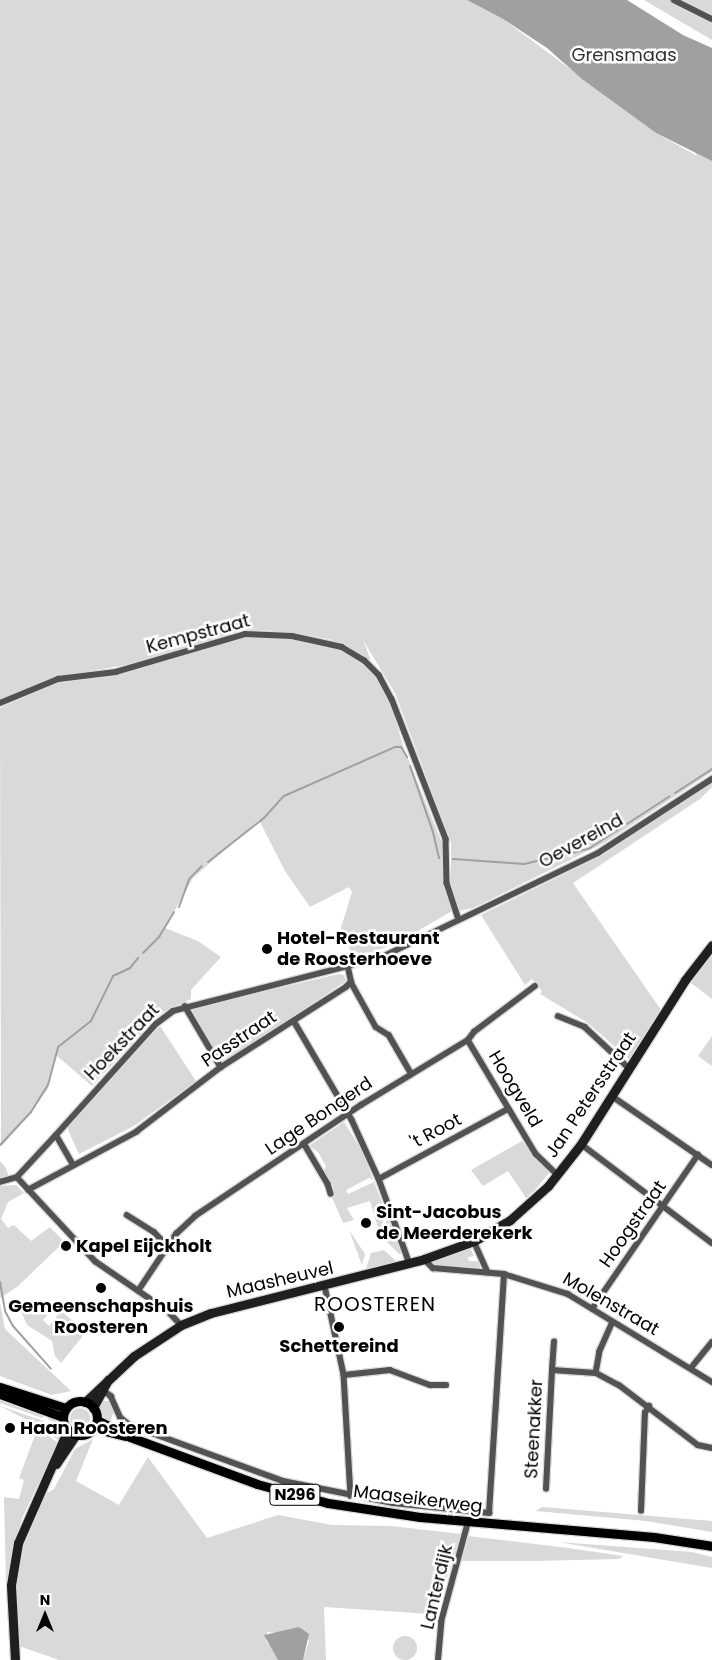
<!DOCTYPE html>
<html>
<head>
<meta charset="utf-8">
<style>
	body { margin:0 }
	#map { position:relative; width:712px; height:1660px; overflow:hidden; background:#fff; font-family:Poppins,sans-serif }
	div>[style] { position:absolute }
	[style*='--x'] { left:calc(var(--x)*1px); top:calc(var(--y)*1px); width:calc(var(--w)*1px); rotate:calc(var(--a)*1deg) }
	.green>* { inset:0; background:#d9d9d9 }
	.round { border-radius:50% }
	.water>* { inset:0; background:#a0a0a0 }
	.stream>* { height:2px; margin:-1px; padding:0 1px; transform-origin:1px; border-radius:1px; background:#a0a0a0 }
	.roads { filter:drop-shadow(1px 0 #dbdbdb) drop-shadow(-1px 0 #dbdbdb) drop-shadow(0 1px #dbdbdb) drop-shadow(0 -1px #dbdbdb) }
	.street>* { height:5.5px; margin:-2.75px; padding:0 2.75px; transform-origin:2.75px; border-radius:2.75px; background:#525252 }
	.secondary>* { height:9px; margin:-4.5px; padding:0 4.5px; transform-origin:4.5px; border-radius:4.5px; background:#1f1f1f }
	.primary>* { height:9px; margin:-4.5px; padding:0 4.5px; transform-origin:4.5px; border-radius:4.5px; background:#000 }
	.primary>.ring { margin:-4.5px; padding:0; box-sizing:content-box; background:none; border:9px solid #000; border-radius:50% }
	.dots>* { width:14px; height:14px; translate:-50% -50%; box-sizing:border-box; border:2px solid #fff; border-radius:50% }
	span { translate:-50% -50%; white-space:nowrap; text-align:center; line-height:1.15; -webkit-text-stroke:5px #fff; paint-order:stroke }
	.shield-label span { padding:1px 4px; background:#fff; border:1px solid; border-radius:4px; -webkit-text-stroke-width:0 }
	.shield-label { font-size:16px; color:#000; font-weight:700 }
	.park-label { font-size:18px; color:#303030 }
	.street-label { font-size:18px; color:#000 }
	.poi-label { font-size:18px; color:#000; font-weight:700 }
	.left { translate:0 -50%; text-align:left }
	.quarter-label { font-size:20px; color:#000; letter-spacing:1px }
	.north { position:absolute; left:20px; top:1590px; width:50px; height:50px; -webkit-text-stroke:4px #fff; paint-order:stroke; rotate:0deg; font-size:14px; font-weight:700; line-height:20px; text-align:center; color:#000 }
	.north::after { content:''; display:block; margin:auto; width:18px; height:22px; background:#000; clip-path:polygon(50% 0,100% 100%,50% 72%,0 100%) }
</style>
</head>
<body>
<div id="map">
	<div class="green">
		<i style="clip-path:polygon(0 0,467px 0,503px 19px,656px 133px,697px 156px,613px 0,712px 160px,712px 772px,604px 843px,473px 908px,459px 911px,451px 887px,451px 843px,395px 693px,363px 640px,371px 661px,329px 639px,277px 631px,245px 630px,125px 665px,55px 677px,0 699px)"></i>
		<i style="clip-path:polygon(644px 0,672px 0,712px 21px,712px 40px)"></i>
		<i style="clip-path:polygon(681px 0,712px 0,712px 15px,704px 11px)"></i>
		<i style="clip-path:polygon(256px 635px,334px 646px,375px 672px,391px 703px,403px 746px,442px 843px,443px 880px,452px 911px,397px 943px,354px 959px,341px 928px,352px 892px,349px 887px,310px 907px,285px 871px,259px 820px,193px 878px,165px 928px,198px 941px,221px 957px,191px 990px,191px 999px,161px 1013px,92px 1086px,56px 1055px,48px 1088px,31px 1113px,1px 1147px,0 708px,63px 681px,113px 674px)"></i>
		<i style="clip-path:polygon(712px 782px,712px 787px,700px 799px,573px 883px,661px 1010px,629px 1059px,588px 1023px,540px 994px,542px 991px,532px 979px,525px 985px,481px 915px,603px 855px)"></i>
		<i style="clip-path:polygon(712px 954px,712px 999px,691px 983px)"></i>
		<i style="clip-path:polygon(339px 974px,344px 975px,346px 981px,237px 1054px,221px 1060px,192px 1012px,193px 1008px)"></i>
		<i style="clip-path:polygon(160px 1026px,196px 1081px,134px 1126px,79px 1154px,68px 1130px,69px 1124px)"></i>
		<i style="clip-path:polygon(712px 1036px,712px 1066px,698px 1056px)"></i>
		<i style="clip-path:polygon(344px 1122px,363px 1152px,373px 1180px,369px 1178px,346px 1190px,348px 1194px,374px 1182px,384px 1207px,382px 1241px,370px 1201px,347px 1208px,354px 1220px,343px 1223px,331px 1195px,330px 1183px,324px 1171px,326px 1166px,318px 1152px,309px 1146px)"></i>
		<i style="clip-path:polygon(522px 1141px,549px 1173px,534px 1191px,526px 1198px,508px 1171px,483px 1186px,471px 1170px)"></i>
		<i style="clip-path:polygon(0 1161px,6px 1168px,9px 1177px,0 1178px)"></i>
		<i style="clip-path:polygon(16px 1185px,24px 1193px,8px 1202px,1px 1219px,8px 1228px,14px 1225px,31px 1241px,50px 1227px,64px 1242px,17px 1287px,0 1298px,0 1186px)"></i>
		<i style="clip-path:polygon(386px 1210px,402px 1253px,399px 1254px,386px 1241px)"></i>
		<i style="clip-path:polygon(349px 1230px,365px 1254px,362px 1265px)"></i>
		<i style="clip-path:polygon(470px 1248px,474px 1256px,468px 1257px,469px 1261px,479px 1261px,480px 1268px,430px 1266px,429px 1263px)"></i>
		<i style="clip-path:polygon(384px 1250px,396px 1261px,366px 1269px,371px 1253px)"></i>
		<i style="clip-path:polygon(16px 1299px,33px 1310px,41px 1308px,48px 1314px,43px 1320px,49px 1326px,61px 1311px,86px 1332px,61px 1363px,55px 1356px,52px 1341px,27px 1325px)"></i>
		<i style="clip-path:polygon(0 1303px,5px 1329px,71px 1391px,52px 1395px,0 1376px)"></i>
		<i style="clip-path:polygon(0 1398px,47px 1413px,42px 1418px,0 1403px)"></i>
		<i style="clip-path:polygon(102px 1401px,108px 1401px,114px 1411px,110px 1422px,104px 1420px,98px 1410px)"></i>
		<i style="clip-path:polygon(0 1406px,49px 1423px,49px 1436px,58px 1443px,22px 1518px,6px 1583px,4px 1497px,19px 1499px,24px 1480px,19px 1478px,34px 1438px,33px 1423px)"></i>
		<i class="round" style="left:70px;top:1408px;width:20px;height:20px"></i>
		<i style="clip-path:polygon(49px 1414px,60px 1423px,60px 1441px,52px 1436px,55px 1424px,48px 1419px)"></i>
		<i style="clip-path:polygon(93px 1439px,76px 1481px,119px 1505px,148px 1457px,207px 1538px,278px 1515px,332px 1525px,391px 1526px,461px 1534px,442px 1593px,431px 1614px,324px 1607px,326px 1660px,303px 1660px,309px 1641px,299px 1627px,278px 1633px,267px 1632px,266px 1641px,273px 1648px,278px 1660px,59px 1660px,19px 1646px,15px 1591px,22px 1543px,36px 1509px,44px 1495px,54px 1489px,75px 1449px)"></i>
		<i style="clip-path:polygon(542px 1507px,712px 1521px,712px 1532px,646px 1521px,536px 1511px)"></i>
		<i style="clip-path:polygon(468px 1536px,568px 1548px,623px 1556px,619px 1559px,532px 1561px,460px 1561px)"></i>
		<i style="clip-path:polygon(558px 1542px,692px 1552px,712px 1557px,712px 1568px)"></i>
		<i class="round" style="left:393px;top:1636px;width:24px;height:24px"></i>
	</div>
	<div class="water">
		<i style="clip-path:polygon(467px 0,627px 0,683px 35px,712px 48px,712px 161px,656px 133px,582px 79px,547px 48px,503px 19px)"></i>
		<i style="clip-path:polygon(299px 1627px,309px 1634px,303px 1660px,278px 1660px,264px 1635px)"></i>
	</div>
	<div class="stream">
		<i style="--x:410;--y:766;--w:70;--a:70.8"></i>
		<i style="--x:433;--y:832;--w:27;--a:77"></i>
		<i style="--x:675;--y:793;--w:44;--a:-33"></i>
		<i style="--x:561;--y:856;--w:30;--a:-15"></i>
		<i style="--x:590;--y:848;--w:95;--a:-33"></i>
		<i style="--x:453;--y:859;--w:71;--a:4"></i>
		<i style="--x:524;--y:864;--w:32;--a:-13"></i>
		<i style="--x:208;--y:862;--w:71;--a:-38.2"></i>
		<i style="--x:264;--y:818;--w:30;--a:-48"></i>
		<i style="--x:284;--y:796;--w:121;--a:-23.8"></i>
		<i style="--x:395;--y:747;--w:6;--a:0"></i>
		<i style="--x:401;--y:747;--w:12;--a:59"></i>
		<i style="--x:179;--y:907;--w:30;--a:-70"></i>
		<i style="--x:189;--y:879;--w:18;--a:-45"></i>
		<i style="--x:143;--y:953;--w:23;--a:-45"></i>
		<i style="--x:159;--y:937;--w:29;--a:-59"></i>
		<i style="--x:0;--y:1145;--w:45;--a:-46.8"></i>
		<i style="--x:31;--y:1112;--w:32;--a:-58"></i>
		<i style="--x:48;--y:1085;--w:39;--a:-75"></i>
		<i style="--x:58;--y:1047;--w:42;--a:-38.2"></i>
		<i style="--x:91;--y:1021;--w:50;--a:-63.9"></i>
		<i style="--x:113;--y:976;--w:19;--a:-25"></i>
		<i style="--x:130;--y:968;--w:13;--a:-51"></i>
		<i style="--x:0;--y:1282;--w:29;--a:80"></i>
		<i style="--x:5;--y:1311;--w:17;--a:62"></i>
		<i style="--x:13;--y:1326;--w:57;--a:48.5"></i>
	</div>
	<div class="roads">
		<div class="street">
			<i style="--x:674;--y:0;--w:42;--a:26.6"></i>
			<i style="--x:0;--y:703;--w:63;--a:-22.5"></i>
			<i style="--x:58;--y:679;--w:58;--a:-6.9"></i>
			<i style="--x:116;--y:672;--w:134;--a:-16.4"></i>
			<i style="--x:245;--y:634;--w:47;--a:2.4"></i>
			<i style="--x:292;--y:636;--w:51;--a:12.4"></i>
			<i style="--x:342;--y:647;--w:26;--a:31"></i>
			<i style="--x:364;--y:660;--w:21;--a:45"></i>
			<i style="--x:379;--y:675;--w:27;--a:62"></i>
			<i style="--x:392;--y:699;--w:150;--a:68.9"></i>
			<i style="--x:446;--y:839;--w:44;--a:88.7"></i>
			<i style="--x:447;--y:883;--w:38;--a:72"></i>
			<i style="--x:351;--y:982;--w:51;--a:60.9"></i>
			<i style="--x:376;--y:1027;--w:15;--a:32"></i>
			<i style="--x:389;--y:1035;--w:44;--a:59.9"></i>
			<i style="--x:185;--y:1006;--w:71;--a:59.5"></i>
			<i style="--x:558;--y:1016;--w:29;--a:22"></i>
			<i style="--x:585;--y:1027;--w:60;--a:43"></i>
			<i style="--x:294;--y:1021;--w:115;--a:59.6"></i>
			<i style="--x:352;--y:1120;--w:65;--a:65.4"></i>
			<i style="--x:379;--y:1179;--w:90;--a:70"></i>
			<i style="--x:468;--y:1040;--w:133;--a:59.2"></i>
			<i style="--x:536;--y:1154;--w:29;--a:44"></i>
			<i style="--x:612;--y:1096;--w:121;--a:34.6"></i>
			<i style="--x:581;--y:1144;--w:164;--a:37.1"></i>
			<i style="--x:305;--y:1145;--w:45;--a:59.5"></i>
			<i style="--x:328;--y:1184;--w:10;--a:73"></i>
			<i style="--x:73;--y:1165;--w:34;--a:-120"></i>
			<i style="--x:56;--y:1135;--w:149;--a:-48"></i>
			<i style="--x:156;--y:1024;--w:21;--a:-37"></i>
			<i style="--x:173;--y:1011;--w:214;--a:-14.4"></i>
			<i style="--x:380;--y:958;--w:242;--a:-25.7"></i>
			<i style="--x:598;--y:853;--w:136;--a:-33"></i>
			<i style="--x:17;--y:1177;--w:115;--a:47.1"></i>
			<i style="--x:95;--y:1261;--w:88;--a:34.4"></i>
			<i style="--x:168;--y:1311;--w:19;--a:47"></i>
			<i style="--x:379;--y:1179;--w:147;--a:-28.5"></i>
			<i style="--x:0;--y:1182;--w:18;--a:-16"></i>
			<i style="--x:17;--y:1177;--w:57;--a:-47.1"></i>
			<i style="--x:28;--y:1190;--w:123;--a:-28.2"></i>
			<i style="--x:136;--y:1132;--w:107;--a:-37.4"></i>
			<i style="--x:221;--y:1067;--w:148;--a:-32.6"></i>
			<i style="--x:346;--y:987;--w:7;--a:-45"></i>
			<i style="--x:351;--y:982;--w:14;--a:-102"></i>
			<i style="--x:127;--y:1215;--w:32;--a:32"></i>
			<i style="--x:154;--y:1232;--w:20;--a:45"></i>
			<i style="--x:474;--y:1241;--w:34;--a:66"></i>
			<i style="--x:424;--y:1259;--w:13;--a:45"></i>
			<i style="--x:433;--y:1268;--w:71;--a:4.8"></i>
			<i style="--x:504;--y:1274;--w:67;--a:17.4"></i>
			<i style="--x:568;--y:1294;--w:169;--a:31.4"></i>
			<i style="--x:325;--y:1286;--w:91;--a:77.9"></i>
			<i style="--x:344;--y:1375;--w:121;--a:86.7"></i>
			<i style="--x:138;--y:1291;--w:69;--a:-56.3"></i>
			<i style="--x:176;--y:1234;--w:26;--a:-43"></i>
			<i style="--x:195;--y:1216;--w:200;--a:-33.8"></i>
			<i style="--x:361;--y:1105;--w:125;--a:-31.3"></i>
			<i style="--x:468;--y:1040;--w:10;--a:-53"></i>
			<i style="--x:474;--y:1032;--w:76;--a:-37"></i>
			<i style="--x:592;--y:1309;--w:187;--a:-55.5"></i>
			<i style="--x:613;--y:1322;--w:32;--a:114"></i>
			<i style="--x:600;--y:1351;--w:22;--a:100"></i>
			<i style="--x:596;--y:1373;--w:26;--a:28"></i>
			<i style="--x:619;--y:1385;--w:99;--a:37.2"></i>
			<i style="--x:698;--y:1445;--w:14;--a:12"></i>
			<i style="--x:691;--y:1368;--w:33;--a:-51"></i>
			<i style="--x:552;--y:1370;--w:28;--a:-86"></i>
			<i style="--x:344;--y:1375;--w:46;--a:-6.2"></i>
			<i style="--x:390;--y:1370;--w:43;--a:20.6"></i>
			<i style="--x:430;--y:1385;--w:16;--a:0"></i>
			<i style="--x:100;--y:1388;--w:14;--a:36"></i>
			<i style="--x:111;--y:1396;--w:24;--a:66"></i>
			<i style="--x:121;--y:1418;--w:11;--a:38"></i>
			<i style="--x:130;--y:1425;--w:163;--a:20.1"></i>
			<i style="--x:283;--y:1481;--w:112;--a:11.3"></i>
			<i style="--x:393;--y:1503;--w:97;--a:5.9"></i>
			<i style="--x:489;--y:1513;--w:239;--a:-86.4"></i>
			<i style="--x:546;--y:1489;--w:119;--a:-87.1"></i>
			<i style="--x:552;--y:1370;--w:44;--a:3.9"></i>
			<i style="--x:641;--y:1511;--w:98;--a:-87.7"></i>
			<i style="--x:645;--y:1413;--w:8;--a:-60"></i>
			<i style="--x:438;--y:1660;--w:38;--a:-85"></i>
			<i style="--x:441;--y:1622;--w:104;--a:-74.9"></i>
		</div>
		<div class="secondary">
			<i style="--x:85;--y:1402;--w:67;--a:-43.2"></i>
			<i style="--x:134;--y:1356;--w:56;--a:-33.4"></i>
			<i style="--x:181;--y:1325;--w:32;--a:-22"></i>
			<i style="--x:211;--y:1313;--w:220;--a:-14.2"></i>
			<i style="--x:424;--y:1259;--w:53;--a:-19.8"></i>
			<i style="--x:474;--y:1241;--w:42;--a:-30.3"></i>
			<i style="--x:510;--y:1220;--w:51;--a:-41.8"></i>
			<i style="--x:548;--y:1186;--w:53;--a:-51.8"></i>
			<i style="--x:581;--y:1144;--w:194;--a:-57.6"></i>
			<i style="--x:685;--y:980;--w:44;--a:-52.4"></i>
			<i style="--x:93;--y:1408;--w:32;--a:-62"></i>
			<i style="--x:56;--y:1464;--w:36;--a:-56"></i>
			<i style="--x:15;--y:1660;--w:75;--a:-93.1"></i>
			<i style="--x:11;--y:1585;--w:43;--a:-80.5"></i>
			<i style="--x:18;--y:1543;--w:124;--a:-66.3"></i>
		</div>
		<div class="primary">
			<i style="--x:0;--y:1387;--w:69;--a:17.7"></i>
			<i style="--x:0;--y:1394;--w:67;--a:20.1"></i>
			<i class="ring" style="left:63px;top:1401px;width:25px;height:25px"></i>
			<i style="--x:97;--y:1420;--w:37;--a:27"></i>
			<i style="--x:130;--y:1437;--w:135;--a:20.3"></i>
			<i style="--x:257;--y:1484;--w:73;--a:15"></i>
			<i style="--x:328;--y:1503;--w:93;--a:8.7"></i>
			<i style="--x:420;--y:1517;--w:235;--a:4.9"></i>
			<i style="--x:654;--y:1537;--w:59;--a:8.8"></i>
			<i style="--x:93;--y:1428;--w:33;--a:14"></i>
		</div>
	</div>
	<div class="dots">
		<i style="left:267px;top:949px;background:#000"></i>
		<i style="left:366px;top:1223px;background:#000"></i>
		<i style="left:66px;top:1246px;background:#000"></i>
		<i style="left:101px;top:1288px;background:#000"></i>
		<i style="left:339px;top:1327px;background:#000"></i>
		<i style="left:10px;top:1428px;background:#000"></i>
	</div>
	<div class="shield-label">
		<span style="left:295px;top:1495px">N296</span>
	</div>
	<div class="park-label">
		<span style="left:624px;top:55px">Grensmaas</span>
	</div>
	<div class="street-label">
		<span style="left:198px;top:634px;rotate:-15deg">Kempstraat</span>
		<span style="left:581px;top:841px;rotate:-29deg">Oevereind</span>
		<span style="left:239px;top:1039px;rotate:-34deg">Passtraat</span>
		<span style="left:122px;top:1042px;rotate:-46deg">Hoekstraat</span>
		<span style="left:515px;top:1089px;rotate:59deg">Hoogveld</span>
		<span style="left:591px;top:1095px;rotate:-56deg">Jan Petersstraat</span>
		<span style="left:319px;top:1116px;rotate:-34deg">Lage Bongerd</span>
		<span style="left:436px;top:1131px;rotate:-28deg">'t Root</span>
		<span style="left:633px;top:1224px;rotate:-55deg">Hoogstraat</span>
		<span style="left:280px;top:1280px;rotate:-13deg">Maasheuvel</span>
		<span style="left:611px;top:1304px;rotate:30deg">Molenstraat</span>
		<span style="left:534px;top:1429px;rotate:-87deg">Steenakker</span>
		<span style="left:418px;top:1499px;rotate:7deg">Maaseikerweg</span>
		<span style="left:437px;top:1587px;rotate:-77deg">Lanterdijk</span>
	</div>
	<div class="poi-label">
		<span class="left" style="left:277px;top:949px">Hotel-Restaurant<br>de Roosterhoeve</span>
		<span class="left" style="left:376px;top:1223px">Sint-Jacobus<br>de Meerderekerk</span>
		<span class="left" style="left:76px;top:1246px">Kapel Eijckholt</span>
		<span style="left:101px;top:1317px">Gemeenschapshuis<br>Roosteren</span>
		<span style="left:339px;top:1346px">Schettereind</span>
		<span class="left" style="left:20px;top:1428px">Haan Roosteren</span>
	</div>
	<div class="quarter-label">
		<span style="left:375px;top:1304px">ROOSTEREN</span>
	</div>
	<div class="north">N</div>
</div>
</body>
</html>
